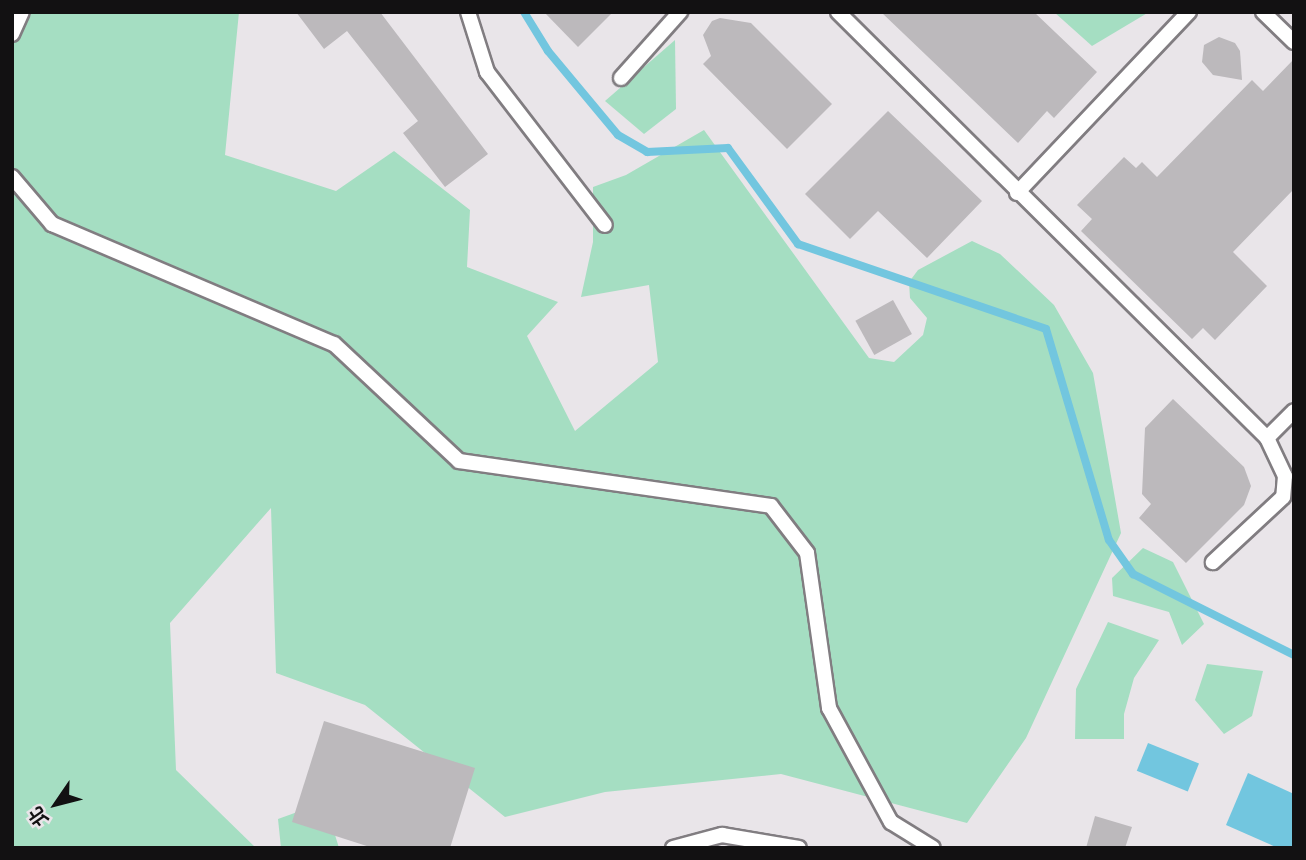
<!DOCTYPE html>
<html>
<head>
<meta charset="utf-8">
<style>
	body { margin:0 }
	#map { position:relative; width:1306px; height:860px; overflow:hidden; background:#e9e5e9; font-family:Poppins,"Noto Sans TC",sans-serif }
	div>[style] { position:absolute }
	[style*='--x'] { left:calc(var(--x)*1px); top:calc(var(--y)*1px); width:calc(var(--w)*1px); rotate:calc(var(--a)*1deg) }
	.green>* { inset:0; background:#a5dec2 }
	.water>* { inset:0; background:#72c6df; transform-origin:0 0 }
	.stream>* { height:8px; margin:-4px; padding:0 4px; transform-origin:4px; border-radius:4px; background:#72c6df }
	.building>* { inset:0; background:#bcb9bc; transform-origin:0 0 }
	.roads { filter:drop-shadow(2px 0 #817d81) drop-shadow(-2px 0 #817d81) drop-shadow(0 2px #817d81) drop-shadow(0 -2px #817d81) }
	.service>* { height:14px; margin:-7px; padding:0 7px; transform-origin:7px; border-radius:7px; background:#fff }
	span { translate:-50% -50%; white-space:nowrap; text-align:center; line-height:1.15; -webkit-text-stroke:5px #e9e5e9; paint-order:stroke }
	.frame { position:absolute; inset:0; border:14px solid #121112; pointer-events:none }
	.north { position:absolute; left:21px; top:769px; width:70px; height:70px; -webkit-text-stroke:5px #e9e5e9; paint-order:stroke; rotate:235deg; font-size:19px; font-weight:700; line-height:28px; text-align:center; color:#121112 }
	.north::after { content:''; display:block; margin:auto; width:24px; height:32px; background:#121112; clip-path:polygon(50% 0,100% 100%,50% 72%,0 100%) }
</style>
</head>
<body>
<div id="map">
	<div class="green">
		<i style="clip-path:polygon(12px 12px,239px 12px,225px 155px,336px 191px,394px 151px,470px 210px,467px 267px,558px 302px,527px 336px,575px 431px,658px 362px,649px 285px,581px 297px,593px 242px,593px 187px,626px 175px,704px 130px,869px 358px,894px 362px,923px 335px,927px 318px,910px 298px,909px 282px,918px 270px,972px 241px,1000px 254px,1054px 305px,1093px 373px,1121px 533px,1026px 738px,967px 823px,781px 774px,605px 792px,505px 817px,365px 705px,276px 673px,271px 508px,170px 623px,176px 770px,256px 848px,12px 848px)"></i>
		<i style="clip-path:polygon(1054px 12px,1149px 12px,1092px 46px)"></i>
		<i style="clip-path:polygon(675px 40px,676px 109px,644px 134px,605px 101px)"></i>
		<i style="clip-path:polygon(1143px 548px,1173px 562px,1204px 624px,1182px 645px,1169px 612px,1113px 596px,1112px 578px)"></i>
		<i style="clip-path:polygon(1108px 622px,1159px 640px,1134px 678px,1124px 714px,1124px 739px,1075px 739px,1076px 689px)"></i>
		<i style="clip-path:polygon(1207px 664px,1263px 671px,1252px 716px,1224px 734px,1195px 700px)"></i>
		<i style="clip-path:polygon(325px 802px,339px 848px,281px 848px,278px 819px)"></i>
	</div>
	<div class="water">
		<i style="left:1148px;top:743px;width:55px;height:30px;rotate:22deg"></i>
		<i style="clip-path:polygon(1248px 773px,1294px 794px,1294px 848px,1278px 848px,1226px 825px)"></i>
	</div>
	<div class="stream">
		<i style="--x:524;--y:12;--w:46;--a:58.4"></i>
		<i style="--x:548;--y:51;--w:109;--a:50.2"></i>
		<i style="--x:618;--y:135;--w:34;--a:30"></i>
		<i style="--x:647;--y:152;--w:81;--a:-2.8"></i>
		<i style="--x:728;--y:148;--w:119;--a:53.9"></i>
		<i style="--x:798;--y:244;--w:262;--a:18.9"></i>
		<i style="--x:1046;--y:329;--w:220;--a:73.4"></i>
		<i style="--x:1109;--y:540;--w:42;--a:54.8"></i>
		<i style="--x:1133;--y:574;--w:180;--a:26.7"></i>
	</div>
	<div class="building">
		<i style="clip-path:polygon(296px 12px,380px 12px,488px 154px,445px 187px,403px 133px,418px 121px,347px 31px,324px 49px)"></i>
		<i style="clip-path:polygon(544px 12px,613px 12px,578px 47px)"></i>
		<i style="clip-path:polygon(881px 12px,1034px 12px,1097px 72px,1054px 118px,1047px 111px,1018px 143px)"></i>
		<i style="clip-path:polygon(720px 18px,751px 23px,832px 104px,787px 149px,703px 64px,711px 56px,703px 35px,712px 21px)"></i>
		<i style="clip-path:polygon(1219px 37px,1235px 43px,1240px 51px,1242px 80px,1213px 75px,1202px 62px,1204px 45px)"></i>
		<i style="clip-path:polygon(1294px 59px,1294px 189px,1233px 252px,1267px 286px,1215px 340px,1203px 328px,1192px 339px,1081px 231px,1092px 219px,1077px 205px,1124px 157px,1136px 168px,1142px 162px,1157px 177px,1252px 80px,1263px 91px)"></i>
		<i style="clip-path:polygon(888px 111px,982px 201px,927px 258px,878px 211px,850px 239px,805px 194px)"></i>
		<i style="left:893px;top:300px;width:39px;height:43px;rotate:61deg"></i>
		<i style="clip-path:polygon(1173px 399px,1244px 467px,1251px 486px,1244px 505px,1186px 563px,1139px 518px,1151px 504px,1142px 494px,1145px 428px)"></i>
		<i style="clip-path:polygon(324px 721px,475px 768px,450px 848px,373px 848px,292px 822px)"></i>
		<i style="clip-path:polygon(1095px 816px,1132px 827px,1125px 848px,1086px 848px)"></i>
	</div>
	<div class="roads">
		<div class="service">
			<i style="--x:468;--y:12;--w:63;--a:72.4"></i>
			<i style="--x:487;--y:72;--w:193;--a:52.4"></i>
			<i style="--x:838;--y:12;--w:605;--a:44.8"></i>
			<i style="--x:1267;--y:438;--w:42;--a:64.7"></i>
			<i style="--x:1285;--y:476;--w:21;--a:95"></i>
			<i style="--x:1283;--y:497;--w:96;--a:137.1"></i>
			<i style="--x:1263;--y:12;--w:43;--a:44.1"></i>
			<i style="--x:12;--y:34;--w:24;--a:-66"></i>
			<i style="--x:621;--y:78;--w:89;--a:-48.2"></i>
			<i style="--x:12;--y:177;--w:62;--a:49.6"></i>
			<i style="--x:52;--y:224;--w:306;--a:23.1"></i>
			<i style="--x:334;--y:344;--w:171;--a:43.1"></i>
			<i style="--x:459;--y:461;--w:315;--a:8.2"></i>
			<i style="--x:771;--y:506;--w:59;--a:52.5"></i>
			<i style="--x:807;--y:553;--w:157;--a:81.9"></i>
			<i style="--x:829;--y:708;--w:130;--a:61.5"></i>
			<i style="--x:891;--y:822;--w:49;--a:31.8"></i>
			<i style="--x:1017;--y:193;--w:250;--a:-46.5"></i>
			<i style="--x:1267;--y:438;--w:38;--a:-45"></i>
			<i style="--x:673;--y:848;--w:51;--a:-14.9"></i>
			<i style="--x:722;--y:835;--w:78;--a:9.6"></i>
		</div>
	</div>
	<div class="frame"></div>
	<div class="north">北</div>
</div>
</body>
</html>
